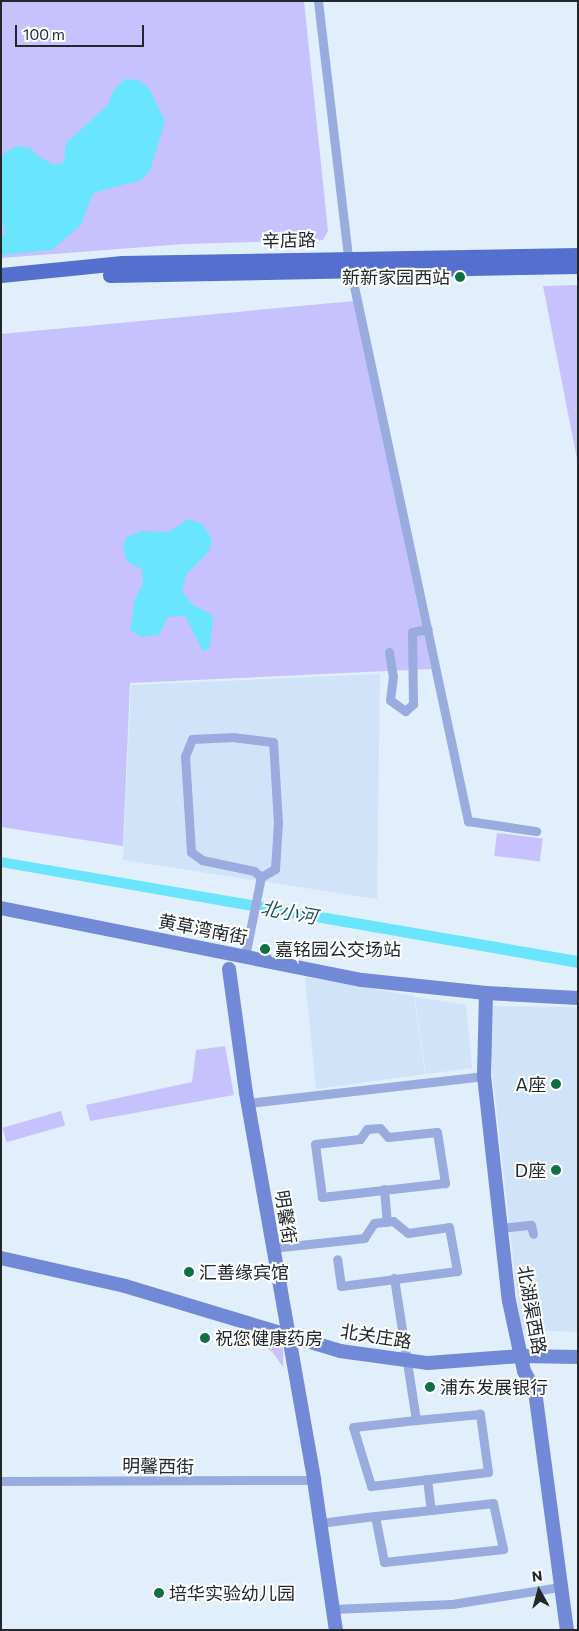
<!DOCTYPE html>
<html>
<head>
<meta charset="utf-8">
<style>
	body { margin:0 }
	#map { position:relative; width:579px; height:1631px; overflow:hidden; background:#e1eefc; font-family:Commissioner,"Noto Sans SC",sans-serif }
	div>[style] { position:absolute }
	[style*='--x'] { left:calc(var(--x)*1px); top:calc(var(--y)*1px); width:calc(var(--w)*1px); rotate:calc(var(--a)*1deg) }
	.built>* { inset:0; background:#d1e3f8 }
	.green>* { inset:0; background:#c7c2fd; transform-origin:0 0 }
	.water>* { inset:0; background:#6ae5fe }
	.street>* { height:9px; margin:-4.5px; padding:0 4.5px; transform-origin:4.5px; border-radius:4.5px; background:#99abdf }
	.secondary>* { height:14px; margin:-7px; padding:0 7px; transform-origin:7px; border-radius:7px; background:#7189d6 }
	.primary>* { height:15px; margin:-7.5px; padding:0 7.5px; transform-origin:7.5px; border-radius:7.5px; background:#556fce }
	.dots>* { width:14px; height:14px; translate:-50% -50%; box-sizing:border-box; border:2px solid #fff; border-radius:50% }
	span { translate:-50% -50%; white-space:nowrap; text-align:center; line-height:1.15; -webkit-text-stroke:4px #fff; paint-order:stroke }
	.street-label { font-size:18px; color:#22272c }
	.poi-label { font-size:18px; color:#22272c }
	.right { translate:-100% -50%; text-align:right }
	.left { translate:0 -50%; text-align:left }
	.water-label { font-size:19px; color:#1d525d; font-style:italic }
	.frame { position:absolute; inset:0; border:2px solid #22272c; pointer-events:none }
	.north { position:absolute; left:514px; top:1566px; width:50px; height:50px; -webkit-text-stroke:4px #fff; paint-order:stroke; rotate:353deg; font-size:14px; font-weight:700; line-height:20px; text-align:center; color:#22272c }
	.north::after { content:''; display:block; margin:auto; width:18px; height:22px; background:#22272c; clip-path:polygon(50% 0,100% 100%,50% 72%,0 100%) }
	.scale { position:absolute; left:15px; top:25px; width:129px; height:22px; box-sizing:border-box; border:2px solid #22272c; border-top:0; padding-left:6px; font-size:15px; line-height:18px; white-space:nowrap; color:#22272c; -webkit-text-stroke:4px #fff; paint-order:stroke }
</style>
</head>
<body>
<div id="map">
	<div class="built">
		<i style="clip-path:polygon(380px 674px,377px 899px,123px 860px,131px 685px)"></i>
		<i style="clip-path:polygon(305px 977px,414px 996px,425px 1074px,316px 1089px)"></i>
		<i style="clip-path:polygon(415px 997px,466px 1005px,472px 1068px,426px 1074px)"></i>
		<i style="clip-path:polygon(485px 1006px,578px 1007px,578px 1332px,521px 1330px)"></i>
	</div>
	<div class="green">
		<i style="clip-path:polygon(1px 1px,304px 1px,328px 231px,323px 240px,184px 244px,1px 258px)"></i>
		<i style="clip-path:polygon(578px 285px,578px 464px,543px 286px)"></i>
		<i style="clip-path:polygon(354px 301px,431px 669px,130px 683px,123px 846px,1px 827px,1px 334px)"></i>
		<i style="left:497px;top:833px;width:46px;height:23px;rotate:7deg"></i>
		<i style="clip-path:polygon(225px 1046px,234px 1095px,90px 1121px,86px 1105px,192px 1082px,196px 1050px)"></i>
		<i style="left:61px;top:1111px;width:15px;height:61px;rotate:74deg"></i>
		<i style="clip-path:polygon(260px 1341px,283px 1348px,283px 1367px,273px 1353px)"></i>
	</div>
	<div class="water">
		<i style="clip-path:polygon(124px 79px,139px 80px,149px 88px,165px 121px,150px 171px,142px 180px,93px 193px,81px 225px,52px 250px,1px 255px,1px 236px,5px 233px,1px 215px,1px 159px,5px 152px,18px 146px,30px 148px,39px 157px,53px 164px,64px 163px,66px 143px,108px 105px,113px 91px)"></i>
		<i style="clip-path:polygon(188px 519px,202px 524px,212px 539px,209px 551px,186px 575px,182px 591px,193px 605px,211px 614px,213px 622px,209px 649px,203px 651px,185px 616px,168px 617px,159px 635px,141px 637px,130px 630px,135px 598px,143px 584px,142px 569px,127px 562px,123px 548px,126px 537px,142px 531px,169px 532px)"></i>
		<i style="clip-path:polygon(1px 857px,578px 956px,578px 968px,1px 867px)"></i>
	</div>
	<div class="street">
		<i style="--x:318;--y:1;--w:259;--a:83.3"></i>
		<i style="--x:348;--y:258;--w:576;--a:77.97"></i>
		<i style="--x:468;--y:821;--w:69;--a:8.4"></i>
		<i style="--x:389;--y:652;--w:24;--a:81"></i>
		<i style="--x:393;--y:676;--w:24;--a:97"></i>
		<i style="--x:390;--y:700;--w:19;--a:36"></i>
		<i style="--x:405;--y:711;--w:11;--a:-41"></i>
		<i style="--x:413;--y:704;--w:72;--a:-90.8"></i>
		<i style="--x:412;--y:632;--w:16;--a:-11"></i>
		<i style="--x:245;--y:956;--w:81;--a:-78.6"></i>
		<i style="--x:261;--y:877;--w:16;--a:-30"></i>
		<i style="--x:275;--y:869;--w:46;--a:-86.3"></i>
		<i style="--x:278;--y:823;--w:81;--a:-93.5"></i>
		<i style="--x:273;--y:742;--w:39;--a:-173"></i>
		<i style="--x:234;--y:737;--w:42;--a:177.3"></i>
		<i style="--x:192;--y:739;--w:18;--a:112"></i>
		<i style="--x:185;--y:756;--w:96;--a:86.4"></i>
		<i style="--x:191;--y:852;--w:14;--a:36"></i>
		<i style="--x:202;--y:860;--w:53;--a:11.9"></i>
		<i style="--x:254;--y:871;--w:9;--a:41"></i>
		<i style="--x:248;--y:1103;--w:238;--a:-6.5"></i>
		<i style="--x:380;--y:1128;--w:12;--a:48"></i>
		<i style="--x:388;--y:1137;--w:49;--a:-5.8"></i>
		<i style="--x:437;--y:1132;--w:52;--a:81.1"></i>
		<i style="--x:445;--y:1183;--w:124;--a:173.5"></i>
		<i style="--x:322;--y:1197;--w:53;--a:-97.5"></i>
		<i style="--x:315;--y:1144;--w:45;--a:-6.3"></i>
		<i style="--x:360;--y:1139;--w:12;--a:-55"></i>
		<i style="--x:367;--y:1129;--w:13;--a:-4"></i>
		<i style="--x:384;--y:1189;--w:33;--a:85"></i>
		<i style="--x:500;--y:1228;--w:31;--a:-6"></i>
		<i style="--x:531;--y:1225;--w:9;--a:77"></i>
		<i style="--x:272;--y:1248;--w:93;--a:-6.2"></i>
		<i style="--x:364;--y:1238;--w:18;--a:-56"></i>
		<i style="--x:374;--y:1223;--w:19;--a:-6"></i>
		<i style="--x:393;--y:1221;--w:19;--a:39"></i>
		<i style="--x:408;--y:1233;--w:41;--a:-8.3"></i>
		<i style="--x:449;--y:1227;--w:45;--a:79.7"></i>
		<i style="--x:457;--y:1271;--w:117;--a:172.6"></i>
		<i style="--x:341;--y:1286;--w:27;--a:-98"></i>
		<i style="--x:394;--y:1278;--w:144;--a:81.2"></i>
		<i style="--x:416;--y:1420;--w:63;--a:173.7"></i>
		<i style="--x:353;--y:1427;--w:62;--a:73"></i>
		<i style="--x:371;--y:1486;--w:118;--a:-6.8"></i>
		<i style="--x:488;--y:1472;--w:59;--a:-97.9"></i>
		<i style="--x:480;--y:1414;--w:64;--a:174.6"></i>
		<i style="--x:427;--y:1479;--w:31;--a:83"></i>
		<i style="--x:431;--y:1510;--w:56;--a:173.9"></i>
		<i style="--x:375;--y:1516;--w:47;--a:78.9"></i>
		<i style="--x:384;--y:1562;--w:120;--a:-6.2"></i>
		<i style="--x:503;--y:1549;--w:47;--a:-102.3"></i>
		<i style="--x:493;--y:1503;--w:62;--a:173.6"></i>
		<i style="--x:1;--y:1481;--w:313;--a:-0.2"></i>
		<i style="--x:320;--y:1523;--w:55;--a:-7.3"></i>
		<i style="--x:333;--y:1609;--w:119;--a:-2.4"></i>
		<i style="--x:452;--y:1604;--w:108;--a:-9"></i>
	</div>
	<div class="secondary">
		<i style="--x:1;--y:908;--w:368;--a:11.3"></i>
		<i style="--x:362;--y:980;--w:125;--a:6"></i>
		<i style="--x:486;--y:993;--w:92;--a:3.1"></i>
		<i style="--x:229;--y:969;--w:125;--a:82.2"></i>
		<i style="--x:246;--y:1093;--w:393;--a:80"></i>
		<i style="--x:314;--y:1480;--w:152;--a:81.7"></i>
		<i style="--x:486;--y:993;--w:83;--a:91.4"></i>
		<i style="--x:484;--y:1076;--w:226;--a:83.7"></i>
		<i style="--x:509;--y:1301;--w:72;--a:77.9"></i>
		<i style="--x:524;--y:1371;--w:23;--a:61"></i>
		<i style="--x:535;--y:1391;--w:241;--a:82.4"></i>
		<i style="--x:1;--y:1258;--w:127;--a:12.7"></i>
		<i style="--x:125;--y:1286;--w:225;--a:16.8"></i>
		<i style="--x:340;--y:1351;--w:89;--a:7.8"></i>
		<i style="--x:428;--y:1363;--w:93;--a:-4.3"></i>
		<i style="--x:521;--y:1356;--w:57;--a:1"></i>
	</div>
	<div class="primary">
		<i style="--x:1;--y:275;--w:122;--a:-5.7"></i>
		<i style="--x:122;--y:263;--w:456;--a:-1"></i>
		<i style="--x:110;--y:275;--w:468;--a:-1.1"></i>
	</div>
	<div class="dots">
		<i style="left:460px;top:277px;background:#0f6f44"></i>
		<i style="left:265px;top:949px;background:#0f6f44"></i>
		<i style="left:556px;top:1084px;background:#0f6f44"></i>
		<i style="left:556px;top:1170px;background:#0f6f44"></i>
		<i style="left:189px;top:1272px;background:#0f6f44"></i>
		<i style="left:205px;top:1338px;background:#0f6f44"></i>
		<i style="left:430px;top:1387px;background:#0f6f44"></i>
		<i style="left:159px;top:1593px;background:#0f6f44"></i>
	</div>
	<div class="street-label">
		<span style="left:289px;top:240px;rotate:-1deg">辛店路</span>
		<span style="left:203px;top:929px;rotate:11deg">黄草湾南街</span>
		<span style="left:286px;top:1217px;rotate:81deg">明馨街</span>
		<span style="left:532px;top:1310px;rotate:80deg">北湖渠西路</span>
		<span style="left:376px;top:1336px;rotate:9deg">北关庄路</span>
		<span style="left:158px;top:1466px;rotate:1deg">明馨西街</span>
	</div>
	<div class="poi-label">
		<span class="right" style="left:450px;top:277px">新新家园西站</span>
		<span class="left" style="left:275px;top:949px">嘉铭园公交场站</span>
		<span class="right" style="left:546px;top:1084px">A座</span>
		<span class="right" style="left:546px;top:1170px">D座</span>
		<span class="left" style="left:199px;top:1272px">汇善缘宾馆</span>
		<span class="left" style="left:215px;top:1338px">祝您健康药房</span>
		<span class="left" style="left:440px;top:1387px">浦东发展银行</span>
		<span class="left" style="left:169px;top:1593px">培华实验幼儿园</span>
	</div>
	<div class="water-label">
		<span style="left:289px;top:912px;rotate:10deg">北小河</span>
	</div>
	<div class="frame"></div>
	<div class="north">N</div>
	<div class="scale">100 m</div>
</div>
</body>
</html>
